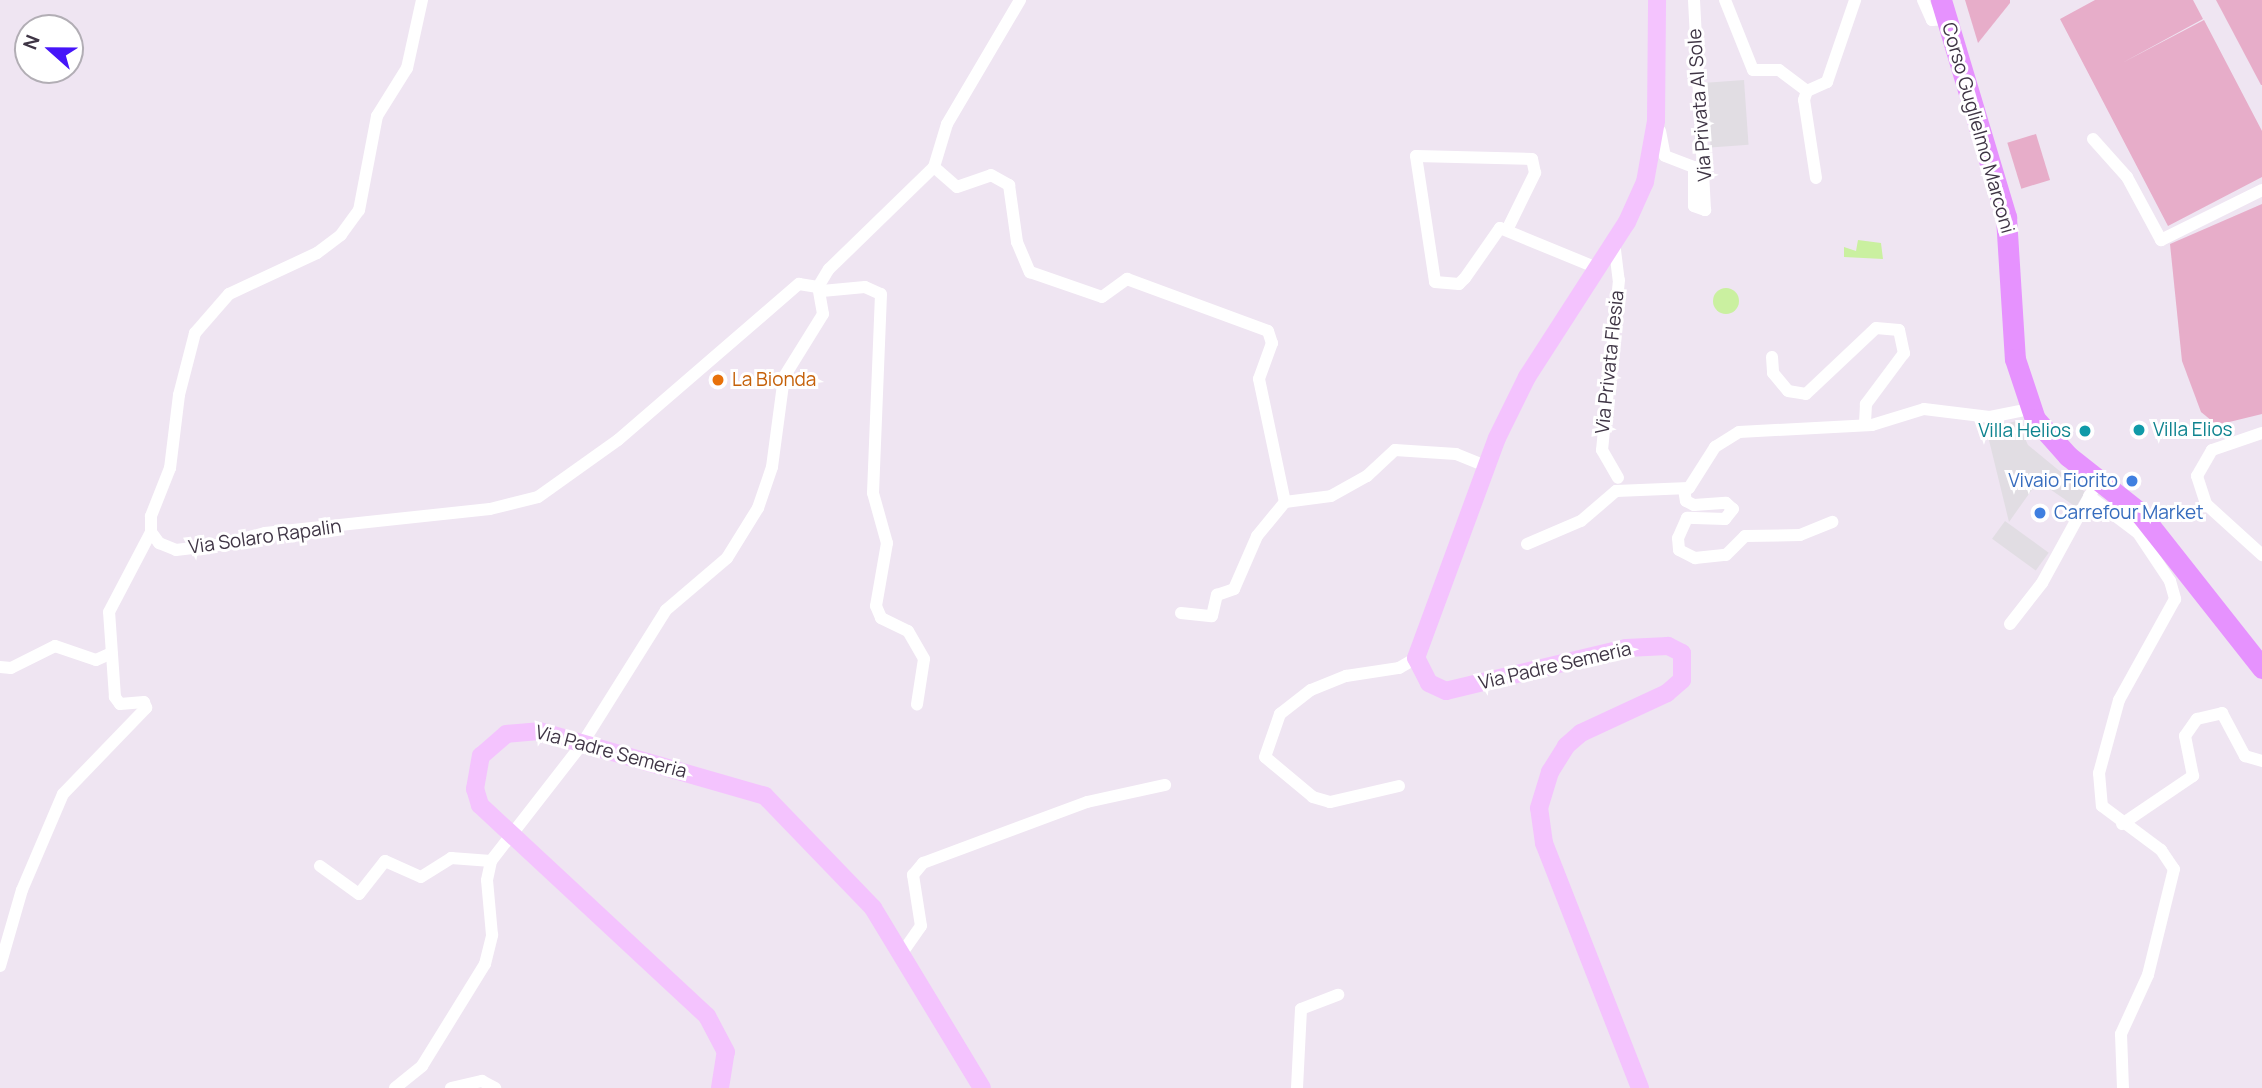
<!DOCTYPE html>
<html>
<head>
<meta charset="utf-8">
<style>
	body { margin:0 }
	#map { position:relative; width:2262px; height:1088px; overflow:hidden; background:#efe5f2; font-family:Manrope,sans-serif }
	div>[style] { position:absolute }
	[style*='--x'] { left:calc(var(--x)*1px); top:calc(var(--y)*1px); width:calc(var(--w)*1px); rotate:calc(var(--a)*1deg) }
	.green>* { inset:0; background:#e7adc9; transform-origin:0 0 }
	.parking>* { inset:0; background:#e1dde3; transform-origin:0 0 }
	.water>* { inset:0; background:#caf0a0 }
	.round { border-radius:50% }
	.minor>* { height:12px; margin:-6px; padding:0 6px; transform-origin:6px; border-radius:6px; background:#fff }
	.secondary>* { height:18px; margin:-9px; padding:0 9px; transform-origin:9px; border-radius:9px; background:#f4c3fe }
	.primary>* { height:21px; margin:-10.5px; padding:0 10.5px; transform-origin:10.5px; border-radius:10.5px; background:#e692fe }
	.dots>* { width:19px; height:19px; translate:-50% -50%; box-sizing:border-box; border:4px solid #fff; border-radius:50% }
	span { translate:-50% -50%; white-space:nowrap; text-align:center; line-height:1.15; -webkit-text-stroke:6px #fff; paint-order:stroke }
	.street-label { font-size:19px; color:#3f3545 }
	.food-label { font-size:19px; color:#c56008 }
	.left { translate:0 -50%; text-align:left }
	.culture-label { font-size:19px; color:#0d838f }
	.right { translate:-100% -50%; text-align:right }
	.shop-label { font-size:19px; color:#366cbe }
	.north { position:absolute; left:14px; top:14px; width:70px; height:70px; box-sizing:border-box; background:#fff; border:2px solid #b2aeb5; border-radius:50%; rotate:291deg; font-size:19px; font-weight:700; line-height:28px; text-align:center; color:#3f3545 }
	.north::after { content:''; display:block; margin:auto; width:24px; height:32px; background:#4615f9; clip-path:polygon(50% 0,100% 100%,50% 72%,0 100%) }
</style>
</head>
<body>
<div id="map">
	<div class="green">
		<i style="clip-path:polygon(1965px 0,2010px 0,2010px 3px,1978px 43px)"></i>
		<i style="clip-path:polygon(2095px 0,2193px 0,2203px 19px,2122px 63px,2204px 20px,2262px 131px,2262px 177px,2168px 226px,2060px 19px)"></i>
		<i style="clip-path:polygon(2216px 0,2262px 0,2262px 85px,2261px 85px)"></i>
		<i style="left:2036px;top:134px;width:48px;height:30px;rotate:73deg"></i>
		<i style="clip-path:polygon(2262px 204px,2262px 414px,2217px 425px,2201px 412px,2182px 361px,2170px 244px)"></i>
	</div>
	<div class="parking">
		<i style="left:1744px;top:80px;width:65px;height:38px;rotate:86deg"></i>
		<i style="clip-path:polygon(2017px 421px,2028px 445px,2085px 492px,2076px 507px,2038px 481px,2009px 522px,1986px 428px)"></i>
		<i style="left:2005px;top:521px;width:54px;height:22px;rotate:36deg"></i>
	</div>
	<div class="water">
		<i style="clip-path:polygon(1858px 240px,1881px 243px,1883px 259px,1844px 257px,1844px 247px,1856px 251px)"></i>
		<i class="round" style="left:1713px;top:288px;width:26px;height:26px"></i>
	</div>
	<div class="minor">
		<i style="--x:422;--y:0;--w:70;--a:102.4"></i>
		<i style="--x:407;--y:68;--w:57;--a:122"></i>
		<i style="--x:377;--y:116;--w:96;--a:100.8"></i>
		<i style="--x:359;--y:210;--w:31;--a:126"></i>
		<i style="--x:341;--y:235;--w:30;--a:143"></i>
		<i style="--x:317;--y:253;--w:97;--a:155"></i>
		<i style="--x:229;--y:294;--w:52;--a:131.1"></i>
		<i style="--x:195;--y:333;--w:64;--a:104.5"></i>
		<i style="--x:179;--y:395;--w:74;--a:97"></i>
		<i style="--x:170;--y:468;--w:52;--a:111.6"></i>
		<i style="--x:151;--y:516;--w:16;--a:90"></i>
		<i style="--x:151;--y:532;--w:14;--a:54"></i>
		<i style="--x:159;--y:543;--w:18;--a:22"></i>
		<i style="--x:176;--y:550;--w:42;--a:-6.8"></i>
		<i style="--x:218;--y:545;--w:49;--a:-14.3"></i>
		<i style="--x:265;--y:533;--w:226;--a:-6.1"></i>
		<i style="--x:490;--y:509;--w:49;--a:-14"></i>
		<i style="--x:538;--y:497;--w:98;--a:-35.5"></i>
		<i style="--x:618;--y:440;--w:239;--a:-40.8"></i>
		<i style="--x:799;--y:284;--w:19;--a:9"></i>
		<i style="--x:1725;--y:0;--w:75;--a:68.2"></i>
		<i style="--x:1753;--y:70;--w:26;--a:0"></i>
		<i style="--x:1779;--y:70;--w:35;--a:37"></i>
		<i style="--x:1923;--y:0;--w:22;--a:66"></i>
		<i style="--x:1932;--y:20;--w:14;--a:-4"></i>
		<i style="--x:1660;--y:131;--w:25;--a:79"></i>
		<i style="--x:1665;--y:156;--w:31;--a:21"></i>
		<i style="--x:1694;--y:167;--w:39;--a:90"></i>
		<i style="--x:1694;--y:206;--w:12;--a:20"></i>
		<i style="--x:1705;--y:210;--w:210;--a:-93"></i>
		<i style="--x:2093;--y:139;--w:51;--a:48.2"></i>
		<i style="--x:2127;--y:177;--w:72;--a:61.6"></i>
		<i style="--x:2161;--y:240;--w:113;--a:-26.3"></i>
		<i style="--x:934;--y:167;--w:30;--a:41"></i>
		<i style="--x:957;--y:187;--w:36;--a:-19"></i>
		<i style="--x:991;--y:175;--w:21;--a:29"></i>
		<i style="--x:1009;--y:185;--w:58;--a:82"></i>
		<i style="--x:1017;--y:242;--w:33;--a:67"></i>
		<i style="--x:1030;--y:272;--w:76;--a:19.1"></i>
		<i style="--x:1102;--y:297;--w:31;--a:-36"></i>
		<i style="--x:1127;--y:279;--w:150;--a:20.2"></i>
		<i style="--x:1268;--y:331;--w:13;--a:72"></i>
		<i style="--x:1272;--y:343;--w:38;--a:110"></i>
		<i style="--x:1259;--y:379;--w:126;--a:78.1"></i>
		<i style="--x:1816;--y:178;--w:79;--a:-98.7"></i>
		<i style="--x:1804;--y:100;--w:9;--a:-72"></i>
		<i style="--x:1807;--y:91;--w:22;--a:-24"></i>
		<i style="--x:1827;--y:82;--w:87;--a:-71.1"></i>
		<i style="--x:1507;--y:230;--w:64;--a:-63.8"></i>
		<i style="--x:1535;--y:173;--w:14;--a:-102"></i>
		<i style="--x:1532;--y:159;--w:116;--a:-178.5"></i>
		<i style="--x:1416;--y:156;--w:127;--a:81.4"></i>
		<i style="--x:1435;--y:282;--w:24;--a:5"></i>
		<i style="--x:1459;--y:284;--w:8;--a:-45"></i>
		<i style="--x:1465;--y:278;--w:61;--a:-55"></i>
		<i style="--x:1500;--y:228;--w:105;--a:22.4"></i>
		<i style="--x:1614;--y:242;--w:38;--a:83"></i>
		<i style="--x:1619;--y:280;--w:171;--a:95.7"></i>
		<i style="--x:1602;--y:450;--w:32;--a:60"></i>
		<i style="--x:818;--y:287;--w:21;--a:-59"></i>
		<i style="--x:829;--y:269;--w:146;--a:-44.2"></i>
		<i style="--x:934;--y:167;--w:45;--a:-73.2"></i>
		<i style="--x:947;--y:124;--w:144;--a:-59.5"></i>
		<i style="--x:822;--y:291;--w:43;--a:-5.3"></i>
		<i style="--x:865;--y:287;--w:17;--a:24"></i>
		<i style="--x:881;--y:294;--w:199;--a:92.3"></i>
		<i style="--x:873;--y:493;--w:52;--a:74.4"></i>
		<i style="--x:887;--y:543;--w:64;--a:99.9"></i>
		<i style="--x:876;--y:606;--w:13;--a:67"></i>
		<i style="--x:881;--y:618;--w:30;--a:26"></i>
		<i style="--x:908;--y:631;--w:32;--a:60"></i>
		<i style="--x:924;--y:659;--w:46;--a:98.8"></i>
		<i style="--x:1772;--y:357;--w:16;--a:86"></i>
		<i style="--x:1773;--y:373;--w:23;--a:50"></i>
		<i style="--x:1788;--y:391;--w:18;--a:9"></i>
		<i style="--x:1806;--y:394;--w:96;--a:-43.3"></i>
		<i style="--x:1876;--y:328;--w:23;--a:5"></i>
		<i style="--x:1899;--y:330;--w:24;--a:78"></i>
		<i style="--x:1904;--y:353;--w:64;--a:126.7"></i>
		<i style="--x:1866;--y:404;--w:19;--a:93"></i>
		<i style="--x:2262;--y:433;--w:53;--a:161.2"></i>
		<i style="--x:2212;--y:450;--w:30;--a:120"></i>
		<i style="--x:2197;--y:476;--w:29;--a:72"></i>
		<i style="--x:2206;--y:504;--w:76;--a:42.3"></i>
		<i style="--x:1684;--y:489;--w:12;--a:81"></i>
		<i style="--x:1686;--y:501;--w:9;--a:27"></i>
		<i style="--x:1694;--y:505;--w:32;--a:-4"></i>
		<i style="--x:1726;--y:503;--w:9;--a:41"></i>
		<i style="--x:1733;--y:509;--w:13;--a:129"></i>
		<i style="--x:1725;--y:519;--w:38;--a:-178"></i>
		<i style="--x:1687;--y:518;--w:22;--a:114"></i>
		<i style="--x:1678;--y:538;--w:12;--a:85"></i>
		<i style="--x:1679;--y:550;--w:18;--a:27"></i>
		<i style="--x:1695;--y:558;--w:31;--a:-6"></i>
		<i style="--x:1726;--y:555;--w:27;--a:-45"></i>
		<i style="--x:1745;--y:536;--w:55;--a:-1"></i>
		<i style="--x:1800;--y:535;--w:35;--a:-22"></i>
		<i style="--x:2089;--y:496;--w:61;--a:37.1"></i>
		<i style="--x:2138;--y:533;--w:58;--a:56.3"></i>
		<i style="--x:2170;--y:581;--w:19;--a:74"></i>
		<i style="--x:2175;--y:599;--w:115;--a:119"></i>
		<i style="--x:2119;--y:700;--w:76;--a:105.3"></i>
		<i style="--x:2099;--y:773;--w:33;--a:85"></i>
		<i style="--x:2102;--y:806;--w:74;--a:36.7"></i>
		<i style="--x:2161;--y:850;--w:23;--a:56"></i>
		<i style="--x:2174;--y:869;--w:109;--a:103.8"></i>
		<i style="--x:2148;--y:975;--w:65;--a:114.6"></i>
		<i style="--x:2121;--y:1034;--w:54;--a:87.9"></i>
		<i style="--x:1527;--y:544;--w:59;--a:-23.1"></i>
		<i style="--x:1581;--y:521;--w:46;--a:-40.6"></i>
		<i style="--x:1616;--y:491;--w:73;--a:-2.4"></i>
		<i style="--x:1689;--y:488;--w:49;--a:-57.6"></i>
		<i style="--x:1715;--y:447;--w:28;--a:-32"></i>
		<i style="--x:1739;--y:432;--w:133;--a:-3"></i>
		<i style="--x:1872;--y:425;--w:54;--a:-17.1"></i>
		<i style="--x:1924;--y:409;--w:66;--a:6.9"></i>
		<i style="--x:1990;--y:417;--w:41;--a:-11.3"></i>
		<i style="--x:1181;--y:613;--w:31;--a:6"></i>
		<i style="--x:1212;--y:616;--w:22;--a:-77"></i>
		<i style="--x:1217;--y:595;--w:18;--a:-19"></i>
		<i style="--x:1234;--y:589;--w:58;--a:-66.5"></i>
		<i style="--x:1257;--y:536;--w:44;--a:-50.5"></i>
		<i style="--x:1285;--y:502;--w:46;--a:-7.4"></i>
		<i style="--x:1331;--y:496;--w:41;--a:-29.1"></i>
		<i style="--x:1367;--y:476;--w:38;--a:-43"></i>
		<i style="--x:1395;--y:450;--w:61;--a:3.8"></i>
		<i style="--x:1456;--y:454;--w:32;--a:22"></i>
		<i style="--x:2010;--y:624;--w:52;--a:-52"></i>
		<i style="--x:2042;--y:583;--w:106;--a:-61.3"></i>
		<i style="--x:0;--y:667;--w:11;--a:5"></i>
		<i style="--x:11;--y:668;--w:49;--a:-26.6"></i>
		<i style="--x:55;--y:646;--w:43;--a:18.9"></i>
		<i style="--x:96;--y:660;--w:17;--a:-24"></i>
		<i style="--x:1399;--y:786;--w:71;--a:166.9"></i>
		<i style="--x:1330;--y:802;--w:18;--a:-164"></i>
		<i style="--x:1313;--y:797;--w:62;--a:-140.2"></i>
		<i style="--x:1265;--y:757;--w:46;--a:-70.8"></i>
		<i style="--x:1280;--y:714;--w:39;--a:-38"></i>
		<i style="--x:1311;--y:690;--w:38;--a:-22"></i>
		<i style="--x:1346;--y:676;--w:54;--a:-8.6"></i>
		<i style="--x:1399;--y:668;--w:20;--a:-30"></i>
		<i style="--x:2122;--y:824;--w:86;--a:-34.1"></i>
		<i style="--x:2193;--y:776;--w:41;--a:-101.3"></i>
		<i style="--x:2185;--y:736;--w:21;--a:-55"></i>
		<i style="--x:2197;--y:719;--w:26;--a:-13"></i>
		<i style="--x:2222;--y:713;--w:49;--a:61.9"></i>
		<i style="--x:2245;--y:756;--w:18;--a:16"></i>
		<i style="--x:320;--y:866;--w:48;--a:35.7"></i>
		<i style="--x:359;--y:894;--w:42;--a:-51.8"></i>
		<i style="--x:385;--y:861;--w:39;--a:24"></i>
		<i style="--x:421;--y:877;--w:36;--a:-32"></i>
		<i style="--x:451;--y:858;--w:40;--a:4.3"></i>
		<i style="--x:902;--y:953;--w:33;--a:-55"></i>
		<i style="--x:921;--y:926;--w:52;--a:-98.9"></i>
		<i style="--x:913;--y:875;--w:16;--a:-50"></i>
		<i style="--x:923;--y:863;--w:175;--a:-20.4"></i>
		<i style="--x:1087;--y:802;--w:80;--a:-12.3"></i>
		<i style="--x:0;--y:966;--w:79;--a:-73.9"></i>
		<i style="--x:22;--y:890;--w:104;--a:-66.9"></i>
		<i style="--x:63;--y:794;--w:120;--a:-46"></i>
		<i style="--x:146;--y:708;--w:6;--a:-108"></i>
		<i style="--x:144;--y:702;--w:24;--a:175"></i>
		<i style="--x:120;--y:704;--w:9;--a:-126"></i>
		<i style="--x:115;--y:697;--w:85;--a:-94"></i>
		<i style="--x:109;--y:612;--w:90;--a:-62.3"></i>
		<i style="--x:395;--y:1088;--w:35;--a:-39"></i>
		<i style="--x:422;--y:1066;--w:120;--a:-58.3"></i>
		<i style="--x:485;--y:964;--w:30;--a:-76"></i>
		<i style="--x:492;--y:935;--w:55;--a:-95.2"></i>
		<i style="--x:487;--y:880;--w:19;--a:-78"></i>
		<i style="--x:491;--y:861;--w:148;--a:-52.1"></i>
		<i style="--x:582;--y:744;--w:158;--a:-57.9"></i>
		<i style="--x:666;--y:610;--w:80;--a:-40.4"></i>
		<i style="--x:727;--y:558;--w:59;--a:-58.2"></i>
		<i style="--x:758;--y:508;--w:43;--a:-71.1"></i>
		<i style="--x:772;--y:467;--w:91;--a:-82.4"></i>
		<i style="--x:784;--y:377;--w:74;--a:-58.2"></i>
		<i style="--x:823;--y:314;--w:27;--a:-100"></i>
		<i style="--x:451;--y:1088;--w:32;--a:-13"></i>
		<i style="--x:482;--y:1081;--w:15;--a:28"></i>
		<i style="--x:1297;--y:1088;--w:79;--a:-87.1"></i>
		<i style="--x:1301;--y:1009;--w:40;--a:-21"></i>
	</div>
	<div class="secondary">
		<i style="--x:720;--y:1088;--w:36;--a:-81"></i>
		<i style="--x:726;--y:1052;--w:41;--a:-117.8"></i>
		<i style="--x:707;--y:1016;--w:310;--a:-137.1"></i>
		<i style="--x:480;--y:805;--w:17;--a:-107"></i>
		<i style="--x:475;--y:789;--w:34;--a:-80"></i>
		<i style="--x:481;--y:756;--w:33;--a:-41"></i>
		<i style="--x:506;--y:734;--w:33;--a:-5"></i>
		<i style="--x:539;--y:731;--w:235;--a:16"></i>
		<i style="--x:765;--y:796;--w:156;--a:46"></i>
		<i style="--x:873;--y:908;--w:210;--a:58.8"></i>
		<i style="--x:1640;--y:1088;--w:263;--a:-111.4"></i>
		<i style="--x:1544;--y:843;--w:35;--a:-98"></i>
		<i style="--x:1539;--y:808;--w:38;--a:-73"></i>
		<i style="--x:1550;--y:772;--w:31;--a:-58"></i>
		<i style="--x:1566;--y:746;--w:20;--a:-41"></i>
		<i style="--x:1581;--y:733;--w:95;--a:-24.9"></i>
		<i style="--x:1667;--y:693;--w:20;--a:-41"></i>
		<i style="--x:1682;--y:680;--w:27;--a:-90"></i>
		<i style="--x:1682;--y:653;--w:16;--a:-153"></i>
		<i style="--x:1668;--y:646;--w:42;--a:177.3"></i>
		<i style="--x:1626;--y:648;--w:185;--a:166.6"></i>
		<i style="--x:1446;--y:691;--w:19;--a:-155"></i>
		<i style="--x:1429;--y:683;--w:28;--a:-117"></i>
		<i style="--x:1416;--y:658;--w:234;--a:-69.8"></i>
		<i style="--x:1497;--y:438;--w:68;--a:-63.8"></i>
		<i style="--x:1527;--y:377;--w:184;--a:-57.2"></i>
		<i style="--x:1627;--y:222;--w:44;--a:-65.8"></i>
		<i style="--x:1645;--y:182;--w:62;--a:-79.8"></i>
		<i style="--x:1656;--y:121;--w:121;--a:-89.5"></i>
	</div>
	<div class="primary">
		<i style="--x:1941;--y:0;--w:227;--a:73.3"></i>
		<i style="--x:2006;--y:217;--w:142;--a:86.4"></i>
		<i style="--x:2015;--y:359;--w:63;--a:71.6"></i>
		<i style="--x:2035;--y:419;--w:50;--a:48.3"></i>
		<i style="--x:2068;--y:456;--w:90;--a:38.3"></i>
		<i style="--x:2139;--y:512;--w:199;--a:51.7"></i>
	</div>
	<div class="dots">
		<i style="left:718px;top:380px;background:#e8710a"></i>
		<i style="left:2139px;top:430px;background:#0f9aa8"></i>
		<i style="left:2085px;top:431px;background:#0f9aa8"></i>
		<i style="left:2132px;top:481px;background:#3f7fe0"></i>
		<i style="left:2040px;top:513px;background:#3f7fe0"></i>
	</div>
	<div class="street-label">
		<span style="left:1700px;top:105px;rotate:-94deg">Via Privata Al Sole</span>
		<span style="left:1978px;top:128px;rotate:74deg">Corso Guglielmo Marconi</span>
		<span style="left:1610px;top:362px;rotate:-84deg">Via Privata Flesia</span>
		<span style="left:265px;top:537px;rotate:-8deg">Via Solaro Rapalin</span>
		<span style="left:1555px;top:666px;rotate:-13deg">Via Padre Semeria</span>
		<span style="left:611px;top:752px;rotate:15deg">Via Padre Semeria</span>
	</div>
	<div class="food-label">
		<span class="left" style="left:732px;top:380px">La Bionda</span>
	</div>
	<div class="culture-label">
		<span class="left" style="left:2153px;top:430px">Villa Elios</span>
		<span class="right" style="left:2071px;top:431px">Villa Helios</span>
	</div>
	<div class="shop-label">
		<span class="right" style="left:2118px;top:481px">Vivaio Fiorito</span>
		<span class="left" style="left:2054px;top:513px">Carrefour Market</span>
	</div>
	<div class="north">N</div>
</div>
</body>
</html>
